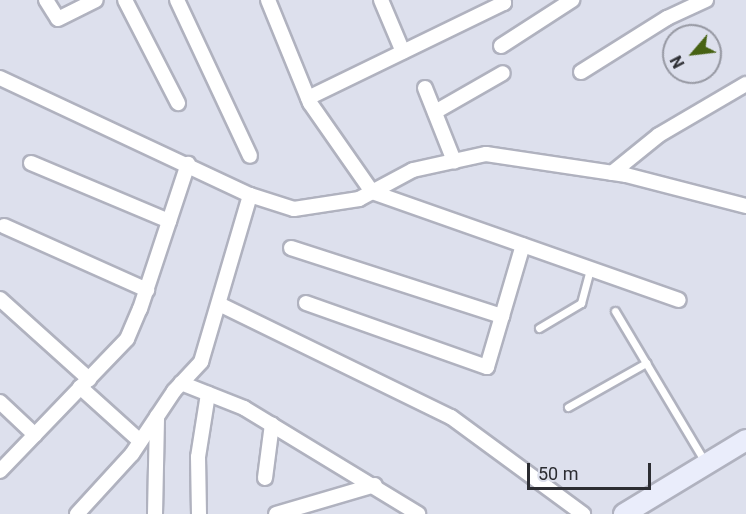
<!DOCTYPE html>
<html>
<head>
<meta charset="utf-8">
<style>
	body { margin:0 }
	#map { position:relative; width:746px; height:514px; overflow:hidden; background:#dde0ed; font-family:Roboto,sans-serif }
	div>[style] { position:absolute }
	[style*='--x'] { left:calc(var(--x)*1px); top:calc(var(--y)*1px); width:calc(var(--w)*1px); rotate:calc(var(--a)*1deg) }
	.roads { filter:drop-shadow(2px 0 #b0b2bf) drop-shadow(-2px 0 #b0b2bf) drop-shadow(0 2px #b0b2bf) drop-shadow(0 -2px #b0b2bf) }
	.lane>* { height:7px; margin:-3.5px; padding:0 3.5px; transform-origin:3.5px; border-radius:3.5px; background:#fff }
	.street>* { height:14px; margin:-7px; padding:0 7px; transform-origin:7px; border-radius:7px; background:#fff }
	.secondary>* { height:20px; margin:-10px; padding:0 10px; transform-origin:10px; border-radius:10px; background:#eaedfb }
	span { translate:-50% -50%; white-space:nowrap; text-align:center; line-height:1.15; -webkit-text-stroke:4.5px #dde0ed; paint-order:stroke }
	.north { position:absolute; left:662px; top:24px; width:60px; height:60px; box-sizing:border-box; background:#dde0ed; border:2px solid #9698a2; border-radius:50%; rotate:242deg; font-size:16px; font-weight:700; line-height:24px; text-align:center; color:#2c2d32 }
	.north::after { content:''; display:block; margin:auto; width:21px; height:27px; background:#476213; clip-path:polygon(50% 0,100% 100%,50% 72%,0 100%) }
	.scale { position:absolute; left:527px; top:463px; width:124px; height:27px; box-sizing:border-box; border:3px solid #2c2d32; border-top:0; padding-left:8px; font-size:18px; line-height:21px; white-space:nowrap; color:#2c2d32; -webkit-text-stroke:4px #dde0ed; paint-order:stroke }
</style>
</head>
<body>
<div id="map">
	<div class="roads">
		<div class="lane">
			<i style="--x:615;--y:311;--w:176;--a:59.2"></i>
			<i style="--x:539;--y:328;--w:49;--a:-30.8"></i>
			<i style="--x:581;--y:303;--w:35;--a:-75"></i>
			<i style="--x:568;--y:407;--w:90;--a:-29.4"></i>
		</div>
		<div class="street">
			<i style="--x:46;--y:0;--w:22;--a:58"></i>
			<i style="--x:58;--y:19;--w:42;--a:-26.6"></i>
			<i style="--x:125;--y:0;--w:116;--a:62.8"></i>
			<i style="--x:177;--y:0;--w:172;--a:64.9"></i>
			<i style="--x:268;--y:0;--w:111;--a:67.8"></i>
			<i style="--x:310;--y:103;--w:108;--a:55.1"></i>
			<i style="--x:372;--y:192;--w:325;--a:19.4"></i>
			<i style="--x:381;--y:0;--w:56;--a:67.1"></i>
			<i style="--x:501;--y:46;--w:85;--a:-32.9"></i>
			<i style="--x:581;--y:72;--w:102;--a:-32.1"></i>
			<i style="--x:667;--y:18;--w:43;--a:-24.8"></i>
			<i style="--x:0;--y:78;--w:276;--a:25.1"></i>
			<i style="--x:250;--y:195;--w:46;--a:17.7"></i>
			<i style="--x:294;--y:209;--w:66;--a:-8.7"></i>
			<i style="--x:359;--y:199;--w:61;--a:-28.2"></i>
			<i style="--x:413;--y:170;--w:75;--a:-12.4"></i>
			<i style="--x:486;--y:154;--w:142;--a:8.5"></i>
			<i style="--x:626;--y:175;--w:124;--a:14.5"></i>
			<i style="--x:425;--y:88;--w:79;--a:68.3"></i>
			<i style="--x:308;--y:98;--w:218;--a:-25.9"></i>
			<i style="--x:504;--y:3;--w:4;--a:-124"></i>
			<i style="--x:435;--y:112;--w:78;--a:-29.8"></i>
			<i style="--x:31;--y:163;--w:150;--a:22.8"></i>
			<i style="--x:612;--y:173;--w:60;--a:-39"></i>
			<i style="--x:659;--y:135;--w:101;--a:-30.4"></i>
			<i style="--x:4;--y:226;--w:157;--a:24.1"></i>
			<i style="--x:291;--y:248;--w:222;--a:17.9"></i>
			<i style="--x:0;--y:299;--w:120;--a:42"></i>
			<i style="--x:306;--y:303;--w:192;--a:19.5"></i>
			<i style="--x:487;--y:367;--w:127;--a:-73.6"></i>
			<i style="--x:219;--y:304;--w:258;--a:26"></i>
			<i style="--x:451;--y:417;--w:164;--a:36.3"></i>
			<i style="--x:181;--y:383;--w:68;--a:21.6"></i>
			<i style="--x:244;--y:408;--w:204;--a:31.3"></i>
			<i style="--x:80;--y:387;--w:81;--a:42"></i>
			<i style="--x:0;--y:402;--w:48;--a:43.3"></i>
			<i style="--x:0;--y:471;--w:183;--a:-46.1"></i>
			<i style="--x:127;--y:339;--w:33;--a:-67"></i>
			<i style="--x:140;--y:309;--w:153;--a:-71.7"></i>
			<i style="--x:265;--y:478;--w:54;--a:-82.6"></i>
			<i style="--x:77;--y:514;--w:81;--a:-47.5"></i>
			<i style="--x:132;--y:454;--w:76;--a:-56.3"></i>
			<i style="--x:174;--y:391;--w:40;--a:-47"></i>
			<i style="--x:201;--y:362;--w:174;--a:-73.6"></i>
			<i style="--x:155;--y:514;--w:98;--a:-88.8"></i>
			<i style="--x:199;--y:514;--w:57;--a:-91"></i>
			<i style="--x:198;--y:457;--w:64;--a:-81"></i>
			<i style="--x:276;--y:514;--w:103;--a:-16.3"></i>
		</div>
		<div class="secondary">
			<i style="--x:624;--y:514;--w:143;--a:-31.2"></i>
		</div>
	</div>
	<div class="north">N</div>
	<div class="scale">50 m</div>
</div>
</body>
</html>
